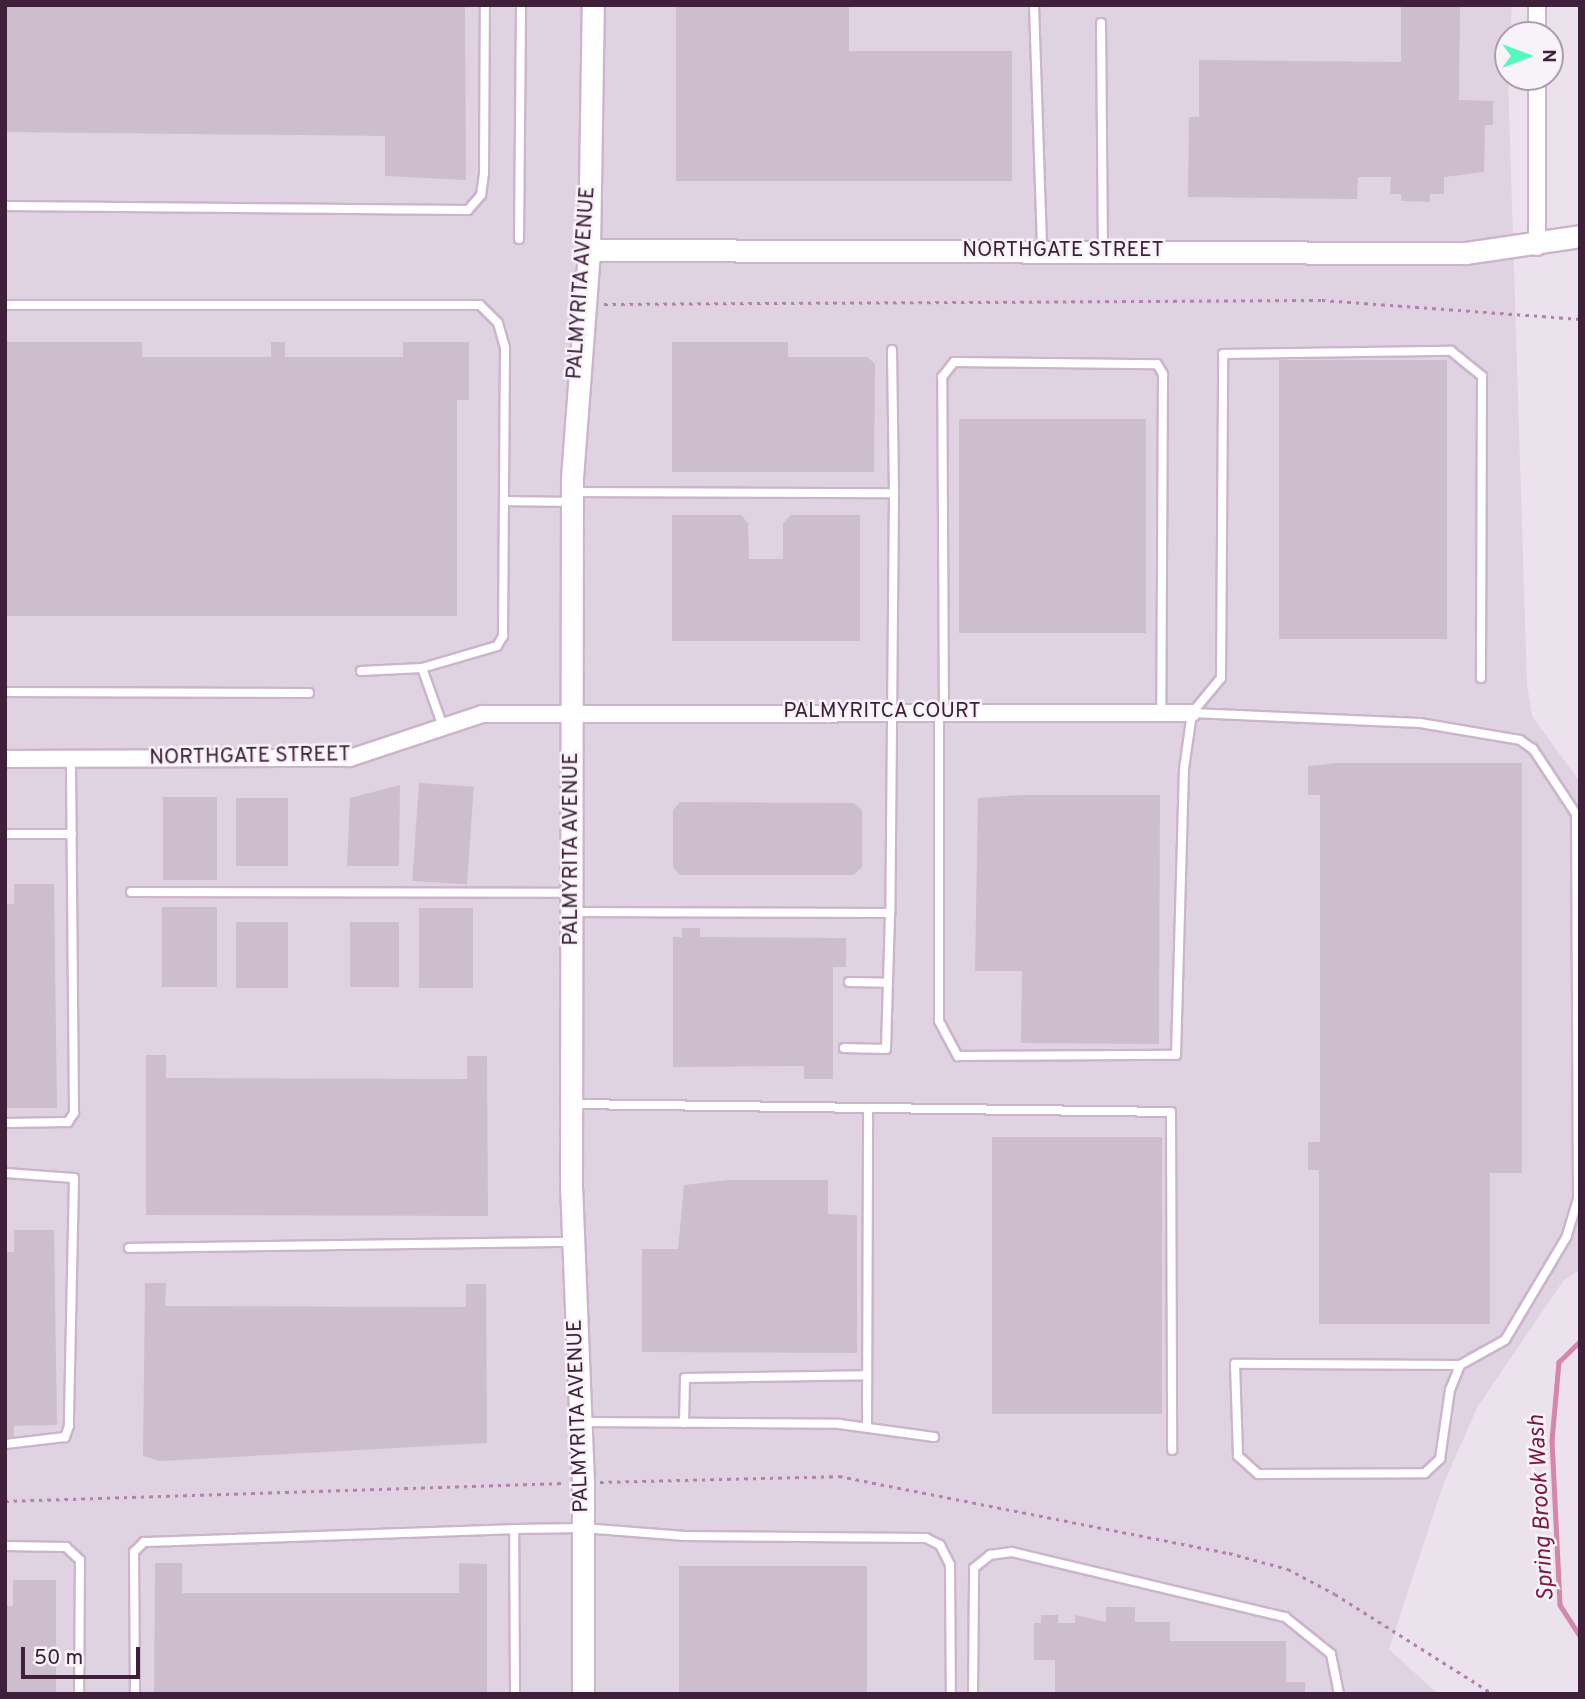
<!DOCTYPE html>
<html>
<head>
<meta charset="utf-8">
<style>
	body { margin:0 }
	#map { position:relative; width:1585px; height:1699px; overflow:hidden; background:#ece2ed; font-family:Overpass,sans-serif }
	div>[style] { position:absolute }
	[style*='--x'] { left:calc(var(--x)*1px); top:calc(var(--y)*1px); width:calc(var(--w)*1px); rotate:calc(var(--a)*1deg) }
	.built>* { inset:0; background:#e0d3e1 }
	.stream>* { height:4.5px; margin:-2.25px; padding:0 2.25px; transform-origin:2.25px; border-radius:2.25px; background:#d586aa }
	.building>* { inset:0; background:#cdbece; transform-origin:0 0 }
	.path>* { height:2.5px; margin-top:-1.25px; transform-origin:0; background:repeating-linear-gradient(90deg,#b380af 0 3.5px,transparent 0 8.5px) }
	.roads { filter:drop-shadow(2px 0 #cdb4cd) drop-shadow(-2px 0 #cdb4cd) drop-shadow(0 2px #cdb4cd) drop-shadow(0 -2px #cdb4cd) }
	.lane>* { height:8px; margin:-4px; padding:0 4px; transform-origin:4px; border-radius:4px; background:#fff }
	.street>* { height:16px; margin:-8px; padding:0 8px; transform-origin:8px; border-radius:8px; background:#fff }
	.secondary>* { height:21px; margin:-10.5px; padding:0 10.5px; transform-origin:10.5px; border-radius:10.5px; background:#fff }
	span { translate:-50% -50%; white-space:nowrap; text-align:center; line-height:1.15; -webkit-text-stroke:5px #f8f2f9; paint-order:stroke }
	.street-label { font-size:21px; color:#3f203b }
	.water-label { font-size:23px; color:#7f1745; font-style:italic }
	.frame { position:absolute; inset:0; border:7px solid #3f203b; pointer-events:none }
	.north { position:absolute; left:1494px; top:21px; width:70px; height:70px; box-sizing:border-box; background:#f8f2f9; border:2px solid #ae9ead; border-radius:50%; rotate:90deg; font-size:19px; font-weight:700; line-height:28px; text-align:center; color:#3f203b }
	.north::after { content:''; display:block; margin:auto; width:24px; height:32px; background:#52fabd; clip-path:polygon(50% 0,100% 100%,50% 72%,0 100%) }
	.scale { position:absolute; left:21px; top:1647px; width:119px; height:32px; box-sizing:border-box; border:4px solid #3f203b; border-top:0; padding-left:9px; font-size:21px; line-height:24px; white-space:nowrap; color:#3f203b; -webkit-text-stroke:5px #f8f2f9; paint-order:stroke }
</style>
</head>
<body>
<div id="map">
	<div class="built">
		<i style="clip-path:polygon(5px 5px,1512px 5px,1508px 77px,1527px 685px,1532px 716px,1580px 782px,1580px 1270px,1564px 1280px,1478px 1406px,1443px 1485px,1389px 1649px,1438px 1694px,5px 1694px)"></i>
	</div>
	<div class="stream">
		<i style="--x:1580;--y:1342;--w:29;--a:136"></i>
		<i style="--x:1559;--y:1362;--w:78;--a:95.1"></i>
		<i style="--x:1552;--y:1440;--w:165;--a:87.2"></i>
		<i style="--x:1560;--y:1605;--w:37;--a:57"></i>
	</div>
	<div class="building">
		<i style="clip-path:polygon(5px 5px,465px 5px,466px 180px,385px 176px,385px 136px,5px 132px)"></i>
		<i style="clip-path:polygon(676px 5px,849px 5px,849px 51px,1012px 51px,1012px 181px,676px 181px)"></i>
		<i style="clip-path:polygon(1401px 7px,1460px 7px,1459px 100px,1493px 101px,1493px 125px,1485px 125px,1484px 172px,1444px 177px,1444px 194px,1430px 194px,1430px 202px,1401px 201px,1401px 194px,1390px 194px,1391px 177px,1358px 177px,1357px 199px,1188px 197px,1189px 117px,1199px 117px,1199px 60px,1401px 62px)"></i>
		<i style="clip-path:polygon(5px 342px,142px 342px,142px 357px,271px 357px,271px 342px,285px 342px,285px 357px,403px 357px,403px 342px,469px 342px,469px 400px,457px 400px,457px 616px,5px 616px)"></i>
		<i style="clip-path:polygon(672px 342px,788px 342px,788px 357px,867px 357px,875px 364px,874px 472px,672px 472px)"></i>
		<i style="left:1279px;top:360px;width:168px;height:279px"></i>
		<i style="left:959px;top:419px;width:187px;height:214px"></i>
		<i style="clip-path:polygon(672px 515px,741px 515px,748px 523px,749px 559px,783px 559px,783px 523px,791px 515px,860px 515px,860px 641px,672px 641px)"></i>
		<i style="clip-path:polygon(1337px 763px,1522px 763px,1522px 1173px,1490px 1173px,1490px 1324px,1319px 1324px,1319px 1170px,1308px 1170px,1308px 1142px,1320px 1142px,1320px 795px,1308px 795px,1308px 766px)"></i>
		<i style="left:419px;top:783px;width:55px;height:98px;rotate:4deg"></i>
		<i style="clip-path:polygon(400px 785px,399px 866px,347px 866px,350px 798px)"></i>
		<i style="clip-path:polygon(1022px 795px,1160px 795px,1159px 1044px,1021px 1043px,1022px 971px,975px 971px,978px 798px)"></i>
		<i style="left:163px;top:797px;width:54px;height:83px"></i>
		<i style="left:236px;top:798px;width:52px;height:68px"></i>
		<i style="clip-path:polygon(680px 802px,854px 803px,862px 810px,862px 867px,854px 875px,680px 875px,673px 867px,673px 810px)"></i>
		<i style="clip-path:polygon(14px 884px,54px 884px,57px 1108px,5px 1108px,5px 904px,14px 904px)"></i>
		<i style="left:217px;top:907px;width:80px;height:55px;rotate:90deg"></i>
		<i style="left:419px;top:908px;width:54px;height:80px"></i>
		<i style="left:236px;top:922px;width:52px;height:66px"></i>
		<i style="left:350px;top:922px;width:49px;height:65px"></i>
		<i style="clip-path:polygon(682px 928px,700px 928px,700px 937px,846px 938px,846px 967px,833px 967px,833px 1079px,804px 1079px,804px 1066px,673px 1067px,673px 937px,682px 937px)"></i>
		<i style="clip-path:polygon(146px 1055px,166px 1055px,166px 1078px,467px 1079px,467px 1056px,487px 1056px,488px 1216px,146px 1215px)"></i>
		<i style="left:1162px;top:1137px;width:277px;height:170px;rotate:90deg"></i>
		<i style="clip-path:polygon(728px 1180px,828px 1180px,828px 1214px,857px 1215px,857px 1353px,642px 1352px,642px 1249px,678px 1249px,684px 1185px)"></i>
		<i style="clip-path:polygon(14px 1230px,54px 1230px,57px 1425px,14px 1426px,14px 1440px,5px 1440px,5px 1252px,14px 1252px)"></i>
		<i style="clip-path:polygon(145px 1283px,166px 1283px,165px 1306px,466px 1307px,466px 1284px,486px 1284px,487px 1443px,160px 1461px,143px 1456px)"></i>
		<i style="clip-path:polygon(155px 1563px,182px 1563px,182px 1593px,459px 1593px,459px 1563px,487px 1564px,487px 1694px,154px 1694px)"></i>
		<i style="left:679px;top:1566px;width:188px;height:128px"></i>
		<i style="clip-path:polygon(13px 1580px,56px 1580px,56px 1694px,5px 1694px,5px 1606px,13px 1606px)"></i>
		<i style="clip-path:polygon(1106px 1607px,1135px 1607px,1135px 1622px,1170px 1622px,1170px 1641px,1286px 1641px,1286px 1682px,1305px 1682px,1305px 1694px,1055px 1694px,1055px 1660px,1034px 1660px,1034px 1623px,1041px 1623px,1041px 1615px,1058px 1615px,1058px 1623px,1075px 1623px,1075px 1615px,1106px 1622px)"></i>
	</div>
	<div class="path">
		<i style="--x:604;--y:304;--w:718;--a:-0.32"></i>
		<i style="--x:1322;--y:300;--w:259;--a:4.2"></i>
		<i style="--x:600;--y:1482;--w:239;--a:-1.4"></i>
		<i style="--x:839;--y:1476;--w:398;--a:11.2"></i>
		<i style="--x:1229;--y:1553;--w:61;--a:15.2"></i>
		<i style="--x:1288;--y:1569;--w:53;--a:28"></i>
		<i style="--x:1335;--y:1594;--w:187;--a:32.3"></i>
		<i style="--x:5;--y:1501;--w:560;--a:-1.84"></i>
	</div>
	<div class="roads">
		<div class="lane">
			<i style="--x:1034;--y:5;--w:245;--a:88.1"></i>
			<i style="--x:1101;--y:23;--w:228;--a:89.5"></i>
			<i style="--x:5;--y:206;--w:463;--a:0.5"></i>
			<i style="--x:468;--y:210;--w:20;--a:-49"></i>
			<i style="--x:481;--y:195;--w:21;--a:-82"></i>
			<i style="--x:484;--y:174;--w:169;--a:-89.7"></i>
			<i style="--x:519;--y:239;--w:234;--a:-89.5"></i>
			<i style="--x:5;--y:305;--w:475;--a:0"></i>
			<i style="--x:480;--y:305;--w:25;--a:45"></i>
			<i style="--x:498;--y:323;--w:25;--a:74"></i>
			<i style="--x:505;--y:347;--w:154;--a:90.4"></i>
			<i style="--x:504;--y:501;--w:66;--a:0.9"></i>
			<i style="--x:892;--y:350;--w:143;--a:89.2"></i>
			<i style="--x:572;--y:492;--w:322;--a:0.2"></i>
			<i style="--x:894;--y:493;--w:420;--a:90.5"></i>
			<i style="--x:890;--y:913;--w:316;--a:-179.8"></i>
			<i style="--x:422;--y:668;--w:59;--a:70.3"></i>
			<i style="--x:361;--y:671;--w:61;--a:-2.8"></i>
			<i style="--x:422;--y:668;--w:78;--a:-16.3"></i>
			<i style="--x:497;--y:646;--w:12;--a:-59"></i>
			<i style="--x:503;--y:636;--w:135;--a:-89.6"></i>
			<i style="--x:5;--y:692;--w:304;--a:0.2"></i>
			<i style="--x:939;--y:712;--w:309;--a:90"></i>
			<i style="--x:939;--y:1021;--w:40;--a:62"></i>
			<i style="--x:958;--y:1056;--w:218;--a:-0.3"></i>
			<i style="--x:1176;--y:1055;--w:286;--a:-88.4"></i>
			<i style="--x:1184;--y:769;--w:57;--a:-81.9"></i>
			<i style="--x:1192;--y:713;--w:45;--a:-50.4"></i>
			<i style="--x:1221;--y:678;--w:324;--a:-89.6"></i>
			<i style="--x:1223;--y:354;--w:228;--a:-0.8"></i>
			<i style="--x:1451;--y:351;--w:40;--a:39"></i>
			<i style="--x:1482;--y:376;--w:302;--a:90.2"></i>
			<i style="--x:944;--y:712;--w:335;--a:-90.3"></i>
			<i style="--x:942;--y:377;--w:19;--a:-51"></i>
			<i style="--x:954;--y:362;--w:203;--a:0.6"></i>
			<i style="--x:1157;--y:364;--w:12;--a:59"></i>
			<i style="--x:1163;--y:374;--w:339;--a:90.3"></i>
			<i style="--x:1192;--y:713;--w:228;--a:2.5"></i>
			<i style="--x:1420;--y:723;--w:101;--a:9.6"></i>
			<i style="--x:1520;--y:740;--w:16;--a:35"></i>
			<i style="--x:1533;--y:749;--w:78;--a:56.5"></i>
			<i style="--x:1576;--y:814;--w:385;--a:89.7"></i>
			<i style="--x:1578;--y:1199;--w:39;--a:107"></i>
			<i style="--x:1567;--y:1236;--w:121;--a:120.8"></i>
			<i style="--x:1505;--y:1340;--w:51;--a:150.9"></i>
			<i style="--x:1460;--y:1365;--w:225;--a:-179.7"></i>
			<i style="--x:1235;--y:1364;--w:92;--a:88.1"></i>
			<i style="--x:1238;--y:1456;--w:27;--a:42"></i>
			<i style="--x:1258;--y:1474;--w:167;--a:-0.3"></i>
			<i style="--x:1425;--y:1473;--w:21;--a:-43"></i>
			<i style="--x:1440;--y:1459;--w:70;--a:-81.8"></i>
			<i style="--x:1450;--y:1390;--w:27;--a:-68"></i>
			<i style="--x:5;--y:834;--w:67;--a:0"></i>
			<i style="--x:131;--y:892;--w:437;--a:0.1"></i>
			<i style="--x:849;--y:982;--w:39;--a:1"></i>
			<i style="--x:844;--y:1048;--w:42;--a:1.4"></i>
			<i style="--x:886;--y:1049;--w:136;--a:-88.3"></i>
			<i style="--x:571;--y:1104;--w:600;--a:0.76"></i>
			<i style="--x:1171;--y:1112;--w:338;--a:89.8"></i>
			<i style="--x:5;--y:1123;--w:63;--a:-0.9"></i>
			<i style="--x:68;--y:1122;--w:11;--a:-56"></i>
			<i style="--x:74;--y:1113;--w:354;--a:-90.5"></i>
			<i style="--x:5;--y:1173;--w:69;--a:4.1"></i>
			<i style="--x:74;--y:1178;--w:248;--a:91.2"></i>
			<i style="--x:69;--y:1426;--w:12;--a:110"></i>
			<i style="--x:65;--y:1437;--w:60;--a:173.3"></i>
			<i style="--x:129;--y:1248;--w:442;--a:-0.8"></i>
			<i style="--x:583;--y:1422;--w:256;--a:0.4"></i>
			<i style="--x:839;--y:1424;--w:96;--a:7.8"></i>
			<i style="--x:684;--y:1423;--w:45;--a:-88.7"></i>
			<i style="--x:685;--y:1378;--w:182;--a:-0.9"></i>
			<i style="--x:867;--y:1427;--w:319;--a:-89.8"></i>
			<i style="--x:5;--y:1546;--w:61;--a:0.9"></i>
			<i style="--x:66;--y:1547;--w:19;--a:43"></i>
			<i style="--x:80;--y:1560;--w:134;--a:90.4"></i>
			<i style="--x:135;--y:1694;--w:142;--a:-90.4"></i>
			<i style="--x:134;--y:1552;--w:14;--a:-45"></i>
			<i style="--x:144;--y:1542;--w:370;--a:-2"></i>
			<i style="--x:515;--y:1694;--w:165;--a:-90.3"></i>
			<i style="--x:514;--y:1529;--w:69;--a:-0.8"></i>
			<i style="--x:583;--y:1528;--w:102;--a:4.5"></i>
			<i style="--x:685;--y:1536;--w:241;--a:0.5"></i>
			<i style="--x:926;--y:1538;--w:16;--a:27"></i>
			<i style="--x:940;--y:1545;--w:22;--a:63"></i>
			<i style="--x:950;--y:1565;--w:129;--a:89.6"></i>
			<i style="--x:973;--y:1694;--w:126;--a:-89.5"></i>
			<i style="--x:974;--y:1568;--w:21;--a:-39"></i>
			<i style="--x:990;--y:1555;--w:22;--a:-8"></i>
			<i style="--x:1012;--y:1552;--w:281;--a:13.4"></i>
			<i style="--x:1285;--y:1617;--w:59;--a:38.8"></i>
			<i style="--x:1331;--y:1654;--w:41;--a:78.7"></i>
		</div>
		<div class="street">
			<i style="--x:1537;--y:35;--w:30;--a:-90"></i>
			<i style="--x:1537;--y:247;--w:170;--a:-90"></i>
			<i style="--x:5;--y:759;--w:345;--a:-0.2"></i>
			<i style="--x:350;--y:758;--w:139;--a:-18.4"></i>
			<i style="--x:482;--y:714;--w:710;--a:-0.08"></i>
		</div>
		<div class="secondary">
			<i style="--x:589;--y:250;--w:876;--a:0.2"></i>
			<i style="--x:1465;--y:253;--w:116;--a:-8.4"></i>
			<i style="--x:583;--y:1694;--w:211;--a:-90"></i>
			<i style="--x:583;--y:1483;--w:293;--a:-92.3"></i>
			<i style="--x:571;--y:1190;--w:712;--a:-89.92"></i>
			<i style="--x:572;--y:478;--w:229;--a:-85.7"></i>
			<i style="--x:589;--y:250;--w:245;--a:-89.1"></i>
		</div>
	</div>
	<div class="street-label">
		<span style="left:1063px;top:251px">NORTHGATE STREET</span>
		<span style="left:582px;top:283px;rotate:-86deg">PALMYRITA AVENUE</span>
		<span style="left:882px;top:712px">PALMYRITCA COURT</span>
		<span style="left:250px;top:757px;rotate:-1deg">NORTHGATE STREET</span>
		<span style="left:572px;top:849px;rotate:-90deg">PALMYRITA AVENUE</span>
		<span style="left:579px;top:1416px;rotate:-92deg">PALMYRITA AVENUE</span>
	</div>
	<div class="water-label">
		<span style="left:1543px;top:1508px;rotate:-93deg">Spring Brook Wash</span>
	</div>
	<div class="frame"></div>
	<div class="north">N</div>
	<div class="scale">50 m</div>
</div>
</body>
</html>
